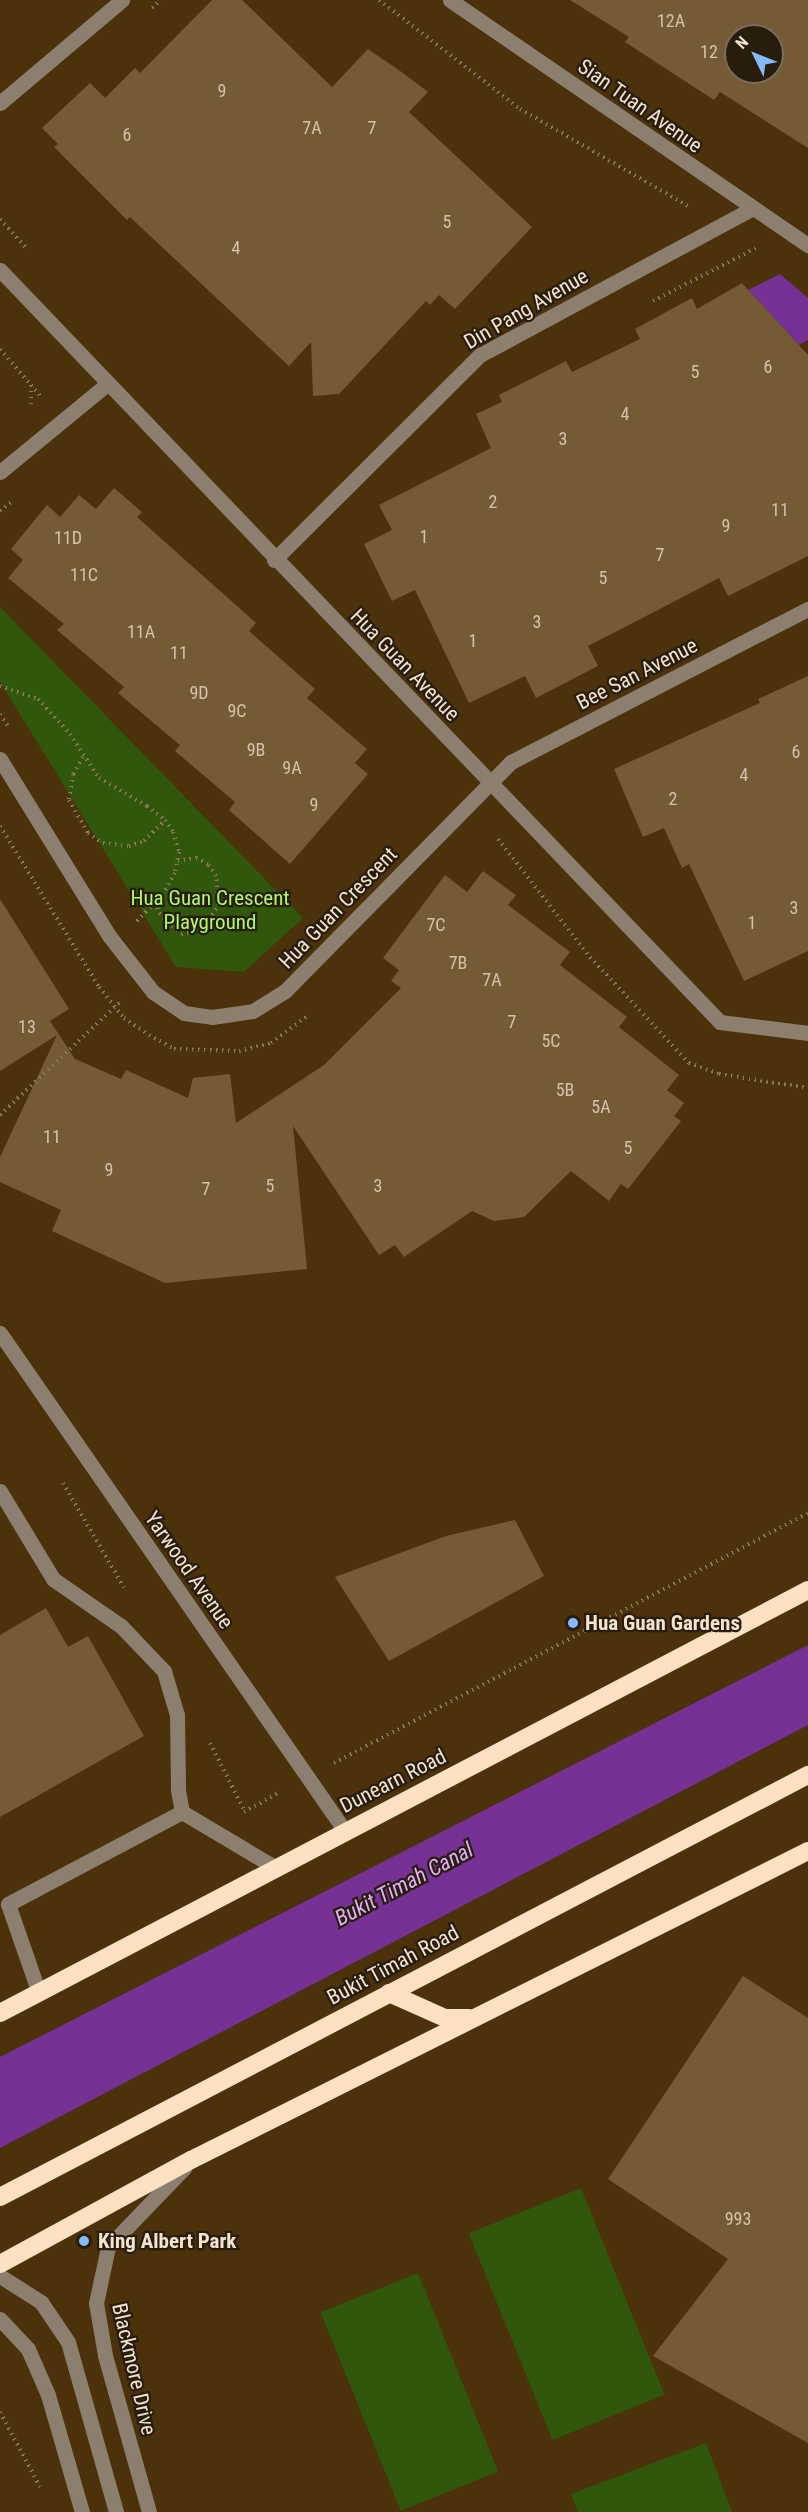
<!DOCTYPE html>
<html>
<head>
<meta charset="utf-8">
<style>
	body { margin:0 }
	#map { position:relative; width:808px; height:2512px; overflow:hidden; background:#4b320b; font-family:"Roboto Condensed",sans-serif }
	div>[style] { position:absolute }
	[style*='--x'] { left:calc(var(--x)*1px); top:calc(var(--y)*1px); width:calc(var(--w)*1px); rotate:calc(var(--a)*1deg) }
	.green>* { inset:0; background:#31570c; transform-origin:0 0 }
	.water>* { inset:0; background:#753194 }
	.building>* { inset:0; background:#755a36 }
	.path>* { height:4px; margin-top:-2px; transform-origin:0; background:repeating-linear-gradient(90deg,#8c7757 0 1.5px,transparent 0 6px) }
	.minor>* { height:15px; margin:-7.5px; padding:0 7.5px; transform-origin:7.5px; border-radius:7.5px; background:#8c7f6f }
	.highway>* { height:18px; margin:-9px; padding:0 9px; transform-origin:9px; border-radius:9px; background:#fce2c3 }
	.dots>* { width:16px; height:16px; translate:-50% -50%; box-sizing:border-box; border:3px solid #281c0d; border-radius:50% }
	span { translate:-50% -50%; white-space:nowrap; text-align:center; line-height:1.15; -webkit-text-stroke:4.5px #281c0d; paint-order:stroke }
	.number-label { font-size:18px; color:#d4c2aa }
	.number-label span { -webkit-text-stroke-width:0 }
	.street-label { font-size:21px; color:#f3e4d0 }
	.park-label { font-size:21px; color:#acfb6e }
	.poi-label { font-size:21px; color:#f3e4d0; font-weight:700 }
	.left { translate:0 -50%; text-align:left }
	.water-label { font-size:22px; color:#e0affa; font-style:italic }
	.north { position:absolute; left:724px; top:24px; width:60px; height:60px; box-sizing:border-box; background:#281c0d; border:2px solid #796c5b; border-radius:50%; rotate:313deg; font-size:16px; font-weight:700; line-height:24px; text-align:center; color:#f3e4d0 }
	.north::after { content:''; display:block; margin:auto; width:21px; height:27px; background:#85bbfb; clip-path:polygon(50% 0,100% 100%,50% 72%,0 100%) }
</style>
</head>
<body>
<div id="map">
	<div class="green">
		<i style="clip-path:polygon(0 607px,303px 918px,244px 972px,176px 967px,0 682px)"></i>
		<i style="left:581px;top:2188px;width:223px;height:121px;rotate:68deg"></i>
		<i style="left:418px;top:2273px;width:214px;height:105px;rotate:68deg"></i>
		<i style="clip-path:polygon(706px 2443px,732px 2512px,578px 2512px,571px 2494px)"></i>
	</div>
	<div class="water">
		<i style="clip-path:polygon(780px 274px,808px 298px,808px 340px,799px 345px,748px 290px)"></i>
		<i style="clip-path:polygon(808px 1645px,808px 1725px,0 2148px,0 2057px)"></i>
	</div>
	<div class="building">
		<i style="clip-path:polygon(212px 0,242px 0,332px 87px,368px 49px,403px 73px,428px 92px,409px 112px,532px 227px,455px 309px,439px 295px,430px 305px,426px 301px,339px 394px,313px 396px,311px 342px,289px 366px,130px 217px,127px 220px,54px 147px,58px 144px,42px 128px,90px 83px,105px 98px,135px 68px,140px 73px)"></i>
		<i style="clip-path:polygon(evenodd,570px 0,808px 0,808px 148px,720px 92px,714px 100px,625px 42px,629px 37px,570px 0,736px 36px,772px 36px,772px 72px,736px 72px,736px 36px)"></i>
		<i style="clip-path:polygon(742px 283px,808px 355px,808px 556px,728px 596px,719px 578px,654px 612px,588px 646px,598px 666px,536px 698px,525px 676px,469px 703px,415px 590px,392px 601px,364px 544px,392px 530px,379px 505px,491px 448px,476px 414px,502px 402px,499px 395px,566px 361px,572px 372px,640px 339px,635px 329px,692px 298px,697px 309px)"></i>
		<i style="clip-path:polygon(114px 488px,142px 512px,137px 517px,256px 623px,249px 631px,315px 689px,307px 698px,367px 749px,355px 763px,368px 774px,290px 864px,229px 810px,235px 802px,175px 751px,180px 745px,118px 693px,124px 687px,57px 630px,64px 624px,8px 578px,23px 560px,11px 549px,47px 505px,60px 517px,79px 495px,96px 509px)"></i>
		<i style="clip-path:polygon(808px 676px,808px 951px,744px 981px,689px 864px,682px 868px,664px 828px,643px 837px,614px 769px,760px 703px,758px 699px)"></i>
		<i style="clip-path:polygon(483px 871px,516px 895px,508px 905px,570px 952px,560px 965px,627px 1017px,619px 1027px,679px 1075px,667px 1090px,684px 1103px,674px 1116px,681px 1121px,628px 1189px,621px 1184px,609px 1201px,571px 1171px,524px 1217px,494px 1221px,472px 1211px,404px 1257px,395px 1245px,379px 1255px,293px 1126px,307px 1269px,165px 1283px,52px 1231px,61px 1210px,0 1182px,0 1157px,57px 1035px,0 1071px,0 899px,69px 1009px,50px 1021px,75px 1059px,121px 1079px,126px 1070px,188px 1098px,193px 1078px,230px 1074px,236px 1123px,324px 1065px,401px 988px,391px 981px,399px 970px,383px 958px,445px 875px,467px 892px)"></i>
		<i style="clip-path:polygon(515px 1520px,544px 1576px,389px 1661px,335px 1577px,446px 1536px)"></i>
		<i style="clip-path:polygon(46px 1608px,68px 1647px,88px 1636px,144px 1736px,0 1817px,0 1635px)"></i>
		<i style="clip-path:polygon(743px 1976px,808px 2018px,808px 2443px,653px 2356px,728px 2259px,608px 2179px)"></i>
	</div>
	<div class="path">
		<i style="--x:379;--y:0;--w:178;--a:37.7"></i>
		<i style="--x:520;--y:109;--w:196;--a:30"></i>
		<i style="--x:152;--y:8;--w:12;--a:-42"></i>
		<i style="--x:0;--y:219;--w:42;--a:47.9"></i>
		<i style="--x:653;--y:301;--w:118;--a:-27.2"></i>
		<i style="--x:0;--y:349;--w:48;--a:49.3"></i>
		<i style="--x:31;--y:385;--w:20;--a:90"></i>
		<i style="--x:31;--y:385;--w:17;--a:50"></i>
		<i style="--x:0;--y:511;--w:14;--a:-39"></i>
		<i style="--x:0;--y:686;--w:40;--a:18.9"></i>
		<i style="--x:38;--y:699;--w:47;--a:47.6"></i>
		<i style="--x:70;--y:734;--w:53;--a:56.6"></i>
		<i style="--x:99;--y:778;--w:56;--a:30.3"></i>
		<i style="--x:147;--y:806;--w:23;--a:38"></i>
		<i style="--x:165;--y:820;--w:14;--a:56"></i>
		<i style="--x:173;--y:832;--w:21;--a:73"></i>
		<i style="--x:179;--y:852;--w:21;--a:101"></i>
		<i style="--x:175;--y:873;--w:24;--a:120"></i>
		<i style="--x:163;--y:894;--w:39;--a:134"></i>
		<i style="--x:0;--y:714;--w:17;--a:57"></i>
		<i style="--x:83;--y:757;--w:20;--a:120"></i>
		<i style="--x:73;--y:774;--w:26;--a:99"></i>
		<i style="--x:69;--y:800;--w:38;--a:60"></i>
		<i style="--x:88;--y:833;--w:18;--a:34"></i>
		<i style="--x:103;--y:843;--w:26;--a:7"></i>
		<i style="--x:129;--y:846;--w:16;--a:-18"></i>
		<i style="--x:144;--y:841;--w:30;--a:-45"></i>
		<i style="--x:0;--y:826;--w:189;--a:58.4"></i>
		<i style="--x:99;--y:987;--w:40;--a:51"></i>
		<i style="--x:124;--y:1018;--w:30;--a:34"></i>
		<i style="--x:149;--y:1035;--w:29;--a:29"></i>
		<i style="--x:174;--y:1049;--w:65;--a:1.8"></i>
		<i style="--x:239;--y:1051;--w:33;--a:-14"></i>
		<i style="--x:271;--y:1043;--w:44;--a:-36.6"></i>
		<i style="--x:498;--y:839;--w:150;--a:52.1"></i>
		<i style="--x:590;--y:957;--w:145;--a:47"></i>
		<i style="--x:689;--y:1063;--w:32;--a:20"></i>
		<i style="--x:719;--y:1074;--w:90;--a:8.9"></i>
		<i style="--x:156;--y:902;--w:11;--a:75"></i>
		<i style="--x:159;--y:913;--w:30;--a:44"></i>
		<i style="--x:181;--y:934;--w:12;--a:-9"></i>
		<i style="--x:193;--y:932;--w:20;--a:-37"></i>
		<i style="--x:209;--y:920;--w:17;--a:-59"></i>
		<i style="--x:218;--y:905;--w:29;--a:-94"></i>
		<i style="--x:216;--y:876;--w:14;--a:-124"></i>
		<i style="--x:208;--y:864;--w:13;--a:-151"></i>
		<i style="--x:197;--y:858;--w:20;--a:171"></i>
		<i style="--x:0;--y:1115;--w:168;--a:-43.3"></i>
		<i style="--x:63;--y:1483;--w:121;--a:59.8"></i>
		<i style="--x:210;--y:1743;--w:77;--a:63.1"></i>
		<i style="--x:334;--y:1763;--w:536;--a:-27.81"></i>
		<i style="--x:244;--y:1812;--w:41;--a:-29.1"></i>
		<i style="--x:0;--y:2412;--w:85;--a:61.9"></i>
	</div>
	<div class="minor">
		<i style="--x:450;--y:0;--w:434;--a:34.4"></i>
		<i style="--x:0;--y:103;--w:160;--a:-40.2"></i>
		<i style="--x:0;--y:270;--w:1041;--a:46.25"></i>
		<i style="--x:720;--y:1022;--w:89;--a:7.1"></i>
		<i style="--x:0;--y:472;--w:137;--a:-39.4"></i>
		<i style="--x:274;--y:560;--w:291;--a:-44.9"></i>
		<i style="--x:480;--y:355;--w:308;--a:-28.3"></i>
		<i style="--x:0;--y:759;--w:209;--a:58.3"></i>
		<i style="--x:110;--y:937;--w:70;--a:52"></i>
		<i style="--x:153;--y:992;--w:37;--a:34"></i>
		<i style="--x:184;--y:1013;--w:28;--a:8"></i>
		<i style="--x:212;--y:1017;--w:41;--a:-8.3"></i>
		<i style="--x:253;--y:1011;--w:38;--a:-32"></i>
		<i style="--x:285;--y:991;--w:322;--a:-45.4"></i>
		<i style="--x:511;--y:762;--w:334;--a:-27.3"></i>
		<i style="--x:0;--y:1333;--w:606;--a:55.29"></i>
		<i style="--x:0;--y:1491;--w:103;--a:58.9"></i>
		<i style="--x:53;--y:1579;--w:83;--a:34.7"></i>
		<i style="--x:121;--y:1626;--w:62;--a:46.3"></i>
		<i style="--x:164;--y:1671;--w:46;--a:73.5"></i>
		<i style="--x:177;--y:1715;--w:75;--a:89.2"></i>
		<i style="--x:178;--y:1790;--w:22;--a:80"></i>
		<i style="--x:182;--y:1812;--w:109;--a:30.8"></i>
		<i style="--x:39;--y:1993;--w:94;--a:-109.2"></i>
		<i style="--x:8;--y:1904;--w:197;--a:-27.9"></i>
		<i style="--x:0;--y:2276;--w:49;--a:32.4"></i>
		<i style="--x:41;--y:2302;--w:48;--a:56"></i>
		<i style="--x:68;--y:2342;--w:177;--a:74.2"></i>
		<i style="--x:0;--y:2319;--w:41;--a:47"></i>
		<i style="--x:28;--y:2349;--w:50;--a:66.5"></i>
		<i style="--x:48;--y:2395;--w:122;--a:73.8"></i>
		<i style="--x:149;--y:2512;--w:163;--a:-105.7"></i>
		<i style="--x:105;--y:2355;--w:53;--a:-99.8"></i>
		<i style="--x:96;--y:2303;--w:57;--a:-77.9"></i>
		<i style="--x:108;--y:2247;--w:111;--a:-46.1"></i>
	</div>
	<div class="highway">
		<i style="--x:389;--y:1993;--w:61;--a:24.1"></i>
		<i style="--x:445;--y:2018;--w:24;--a:0"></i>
		<i style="--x:0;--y:2013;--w:912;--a:-27.63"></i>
		<i style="--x:0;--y:2197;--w:912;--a:-27.58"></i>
		<i style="--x:0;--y:2264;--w:217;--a:-28.6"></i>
		<i style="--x:191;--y:2160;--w:690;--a:-26.6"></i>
	</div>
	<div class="dots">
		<i style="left:573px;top:1623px;background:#85bbfb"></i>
		<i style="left:84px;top:2241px;background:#85bbfb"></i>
	</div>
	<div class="number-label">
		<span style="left:671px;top:21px">12A</span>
		<span style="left:709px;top:52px">12</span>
		<span style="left:222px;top:91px">9</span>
		<span style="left:312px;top:128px">7A</span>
		<span style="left:372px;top:128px">7</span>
		<span style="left:127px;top:135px">6</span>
		<span style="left:447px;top:222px">5</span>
		<span style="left:236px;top:248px">4</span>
		<span style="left:768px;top:367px">6</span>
		<span style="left:695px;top:372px">5</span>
		<span style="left:625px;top:414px">4</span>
		<span style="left:563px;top:439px">3</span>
		<span style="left:493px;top:502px">2</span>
		<span style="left:780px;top:510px">11</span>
		<span style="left:726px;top:526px">9</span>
		<span style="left:424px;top:537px">1</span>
		<span style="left:68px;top:538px">11D</span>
		<span style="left:660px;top:555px">7</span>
		<span style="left:84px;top:575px">11C</span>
		<span style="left:603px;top:578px">5</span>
		<span style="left:537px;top:622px">3</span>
		<span style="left:141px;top:632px">11A</span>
		<span style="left:473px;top:641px">1</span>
		<span style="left:179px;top:653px">11</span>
		<span style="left:199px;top:693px">9D</span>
		<span style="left:237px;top:711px">9C</span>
		<span style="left:256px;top:750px">9B</span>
		<span style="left:796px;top:752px">6</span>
		<span style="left:292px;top:768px">9A</span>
		<span style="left:744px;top:775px">4</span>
		<span style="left:673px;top:799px">2</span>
		<span style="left:314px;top:805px">9</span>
		<span style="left:794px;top:908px">3</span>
		<span style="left:752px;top:923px">1</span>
		<span style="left:436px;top:925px">7C</span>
		<span style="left:458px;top:963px">7B</span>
		<span style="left:492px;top:980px">7A</span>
		<span style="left:512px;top:1022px">7</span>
		<span style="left:27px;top:1027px">13</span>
		<span style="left:551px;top:1041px">5C</span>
		<span style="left:565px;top:1090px">5B</span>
		<span style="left:601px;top:1107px">5A</span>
		<span style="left:52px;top:1137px">11</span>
		<span style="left:628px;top:1148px">5</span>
		<span style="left:109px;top:1170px">9</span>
		<span style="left:270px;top:1186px">5</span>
		<span style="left:378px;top:1186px">3</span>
		<span style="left:206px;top:1189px">7</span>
		<span style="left:738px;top:2219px">993</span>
	</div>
	<div class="street-label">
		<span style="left:640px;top:106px;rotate:35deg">Sian Tuan Avenue</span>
		<span style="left:526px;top:309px;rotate:-30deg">Din Pang Avenue</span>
		<span style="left:405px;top:665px;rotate:46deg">Hua Guan Avenue</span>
		<span style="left:637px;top:674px;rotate:-27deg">Bee San Avenue</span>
		<span style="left:338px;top:908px;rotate:-46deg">Hua Guan Crescent</span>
		<span style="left:189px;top:1570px;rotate:55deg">Yarwood Avenue</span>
		<span style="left:393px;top:1781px;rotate:-27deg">Dunearn Road</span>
		<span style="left:393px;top:1965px;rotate:-28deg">Bukit Timah Road</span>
		<span style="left:134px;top:2369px;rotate:77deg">Blackmore Drive</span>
	</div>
	<div class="park-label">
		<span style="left:210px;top:910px">Hua Guan Crescent<br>Playground</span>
	</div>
	<div class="poi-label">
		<span class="left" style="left:585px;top:1623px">Hua Guan Gardens</span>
		<span class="left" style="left:98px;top:2241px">King Albert Park</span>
	</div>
	<div class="water-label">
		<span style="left:404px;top:1884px;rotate:-28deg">Bukit Timah Canal</span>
	</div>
	<div class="north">N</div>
</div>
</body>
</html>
